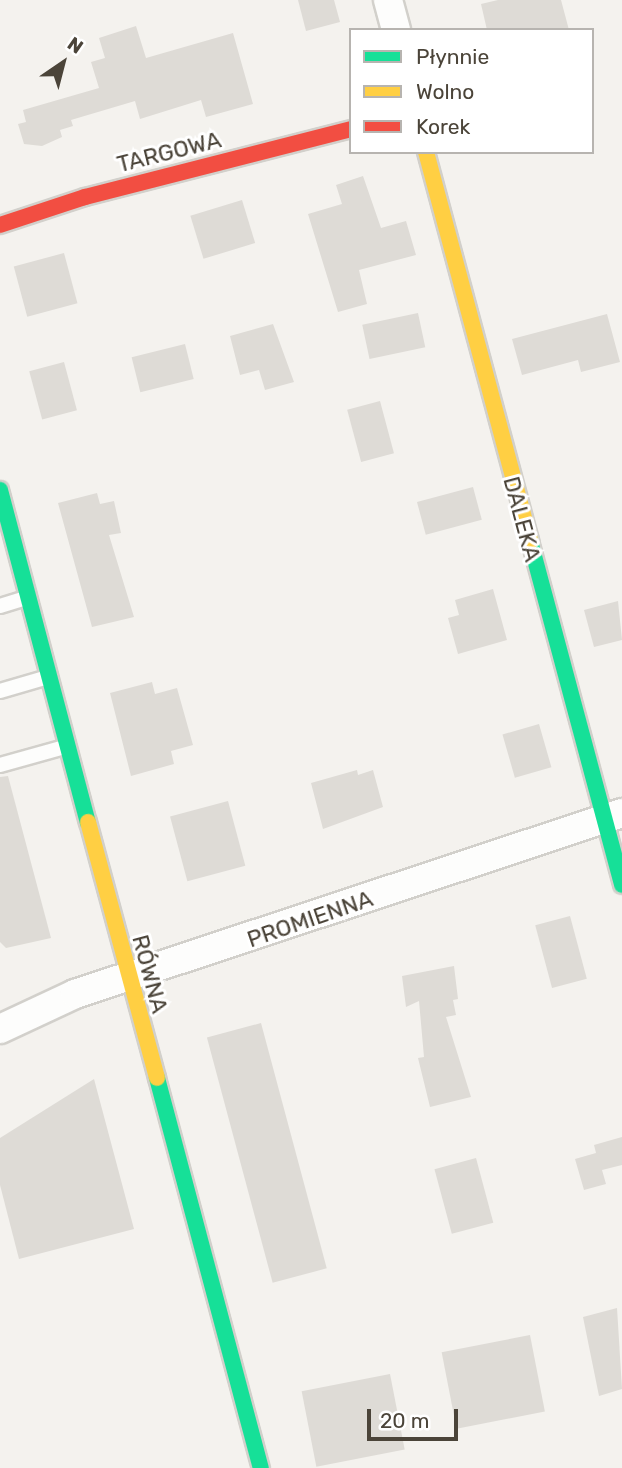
<!DOCTYPE html>
<html>
<head>
<meta charset="utf-8">
<style>
	body { margin:0 }
	#map { position:relative; width:622px; height:1468px; overflow:hidden; background:#f4f2ee; font-family:Rubik,sans-serif }
	div>[style] { position:absolute }
	[style*='--x'] { left:calc(var(--x)*1px); top:calc(var(--y)*1px); width:calc(var(--w)*1px); rotate:calc(var(--a)*1deg) }
	.building>* { inset:0; background:#dedbd6; transform-origin:0 0 }
	.roads { filter:drop-shadow(2px 0 #d2d0cb) drop-shadow(-2px 0 #d2d0cb) drop-shadow(0 2px #d2d0cb) drop-shadow(0 -2px #d2d0cb) }
	.lane>* { height:14px; margin:-7px; padding:0 7px; transform-origin:7px; border-radius:7px; background:#fdfdfc }
	.street>* { height:28px; margin:-14px; padding:0 14px; transform-origin:14px; border-radius:14px; background:#fdfdfc }
	.fast>* { height:16px; margin:-8px; padding:0 8px; transform-origin:8px; border-radius:8px; background:#16e098 }
	.slow>* { height:16px; margin:-8px; padding:0 8px; transform-origin:8px; border-radius:8px; background:#ffcf43 }
	.jam>* { height:16px; margin:-8px; padding:0 8px; transform-origin:8px; border-radius:8px; background:#f24e42 }
	span { translate:-50% -50%; white-space:nowrap; text-align:center; line-height:1.15; -webkit-text-stroke:6px #fff; paint-order:stroke }
	.street-label { font-size:23px; color:#4b4439 }
	.legend { position:absolute; left:349px; top:28px; width:245px; height:126px; box-sizing:border-box; background:#fff; border:2px solid #b7b4b0; margin:0; padding:9px 12px; list-style:none; font-size:21px; color:#4b4439 }
	.legend li { display:flex; align-items:center; gap:14px; height:35px }
	.legend b { width:35px; border:2px solid #b7b4b0 }
	.north { position:absolute; left:28px; top:28px; width:70px; height:70px; -webkit-text-stroke:5px #fff; paint-order:stroke; rotate:35deg; font-size:19px; font-weight:700; line-height:28px; text-align:center; color:#4b4439 }
	.north::after { content:''; display:block; margin:auto; width:24px; height:32px; background:#4b4439; clip-path:polygon(50% 0,100% 100%,50% 72%,0 100%) }
	.scale { position:absolute; left:367px; top:1409px; width:91px; height:32px; box-sizing:border-box; border:4px solid #4b4439; border-top:0; padding-left:9px; font-size:21px; line-height:24px; white-space:nowrap; color:#4b4439; -webkit-text-stroke:5px #fff; paint-order:stroke }
</style>
</head>
<body>
<div id="map">
	<div class="building">
		<i style="clip-path:polygon(298px 0,334px 0,340px 22px,306px 31px)"></i>
		<i style="clip-path:polygon(498px 0,561px 0,569px 30px,487px 30px,481px 4px)"></i>
		<i style="clip-path:polygon(136px 26px,146px 58px,233px 33px,253px 104px,206px 117px,201px 100px,140px 119px,135px 101px,71px 120px,73px 126px,60px 130px,62px 137px,42px 146px,24px 144px,18px 124px,26px 122px,23px 110px,99px 88px,91px 62px,105px 58px,99px 38px)"></i>
		<i style="clip-path:polygon(363px 176px,381px 228px,406px 221px,416px 255px,359px 270px,367px 304px,338px 312px,308px 214px,342px 204px,336px 185px)"></i>
		<i style="left:242px;top:200px;width:45px;height:54px;rotate:73deg"></i>
		<i style="left:64px;top:253px;width:52px;height:52px;rotate:75deg"></i>
		<i style="left:418px;top:313px;width:35px;height:57px;rotate:78deg"></i>
		<i style="clip-path:polygon(607px 314px,620px 362px,581px 372px,578px 360px,522px 375px,512px 339px)"></i>
		<i style="clip-path:polygon(273px 324px,294px 382px,265px 390px,259px 370px,240px 375px,230px 336px)"></i>
		<i style="left:185px;top:344px;width:36px;height:55px;rotate:76deg"></i>
		<i style="left:64px;top:362px;width:50px;height:36px;rotate:75deg"></i>
		<i style="left:380px;top:401px;width:54px;height:34px;rotate:75deg"></i>
		<i style="left:473px;top:487px;width:34px;height:58px;rotate:75deg"></i>
		<i style="clip-path:polygon(97px 493px,100px 504px,114px 501px,121px 533px,109px 535px,134px 617px,92px 627px,58px 503px)"></i>
		<i style="clip-path:polygon(493px 589px,507px 640px,458px 654px,448px 618px,459px 615px,455px 600px)"></i>
		<i style="clip-path:polygon(618px 601px,622px 640px,594px 647px,584px 610px)"></i>
		<i style="clip-path:polygon(152px 682px,155px 694px,177px 688px,193px 745px,171px 751px,174px 764px,131px 776px,110px 693px)"></i>
		<i style="left:539px;top:724px;width:45px;height:38px;rotate:74deg"></i>
		<i style="clip-path:polygon(357px 770px,358px 775px,373px 770px,383px 807px,323px 829px,311px 783px)"></i>
		<i style="clip-path:polygon(8px 776px,51px 938px,6px 948px,0 942px,0 777px)"></i>
		<i style="left:228px;top:801px;width:67px;height:60px;rotate:75deg"></i>
		<i style="left:570px;top:916px;width:65px;height:36px;rotate:75deg"></i>
		<i style="clip-path:polygon(454px 966px,458px 999px,453px 1000px,456px 1015px,446px 1017px,471px 1097px,430px 1107px,418px 1058px,424px 1057px,419px 1001px,406px 1007px,402px 976px)"></i>
		<i style="left:261px;top:1023px;width:254px;height:56px;rotate:75deg"></i>
		<i style="clip-path:polygon(94px 1079px,134px 1229px,19px 1259px,0 1185px,0 1138px)"></i>
		<i style="clip-path:polygon(622px 1137px,622px 1165px,602px 1170px,606px 1184px,584px 1190px,575px 1159px,596px 1153px,594px 1145px)"></i>
		<i style="left:476px;top:1158px;width:67px;height:43px;rotate:75deg"></i>
		<i style="clip-path:polygon(617px 1308px,622px 1389px,599px 1396px,583px 1317px)"></i>
		<i style="left:530px;top:1335px;width:78px;height:90px;rotate:79deg"></i>
		<i style="left:390px;top:1374px;width:77px;height:90px;rotate:79deg"></i>
	</div>
	<div class="roads">
		<div class="lane">
			<i style="--x:0;--y:606;--w:28;--a:-17"></i>
			<i style="--x:0;--y:691;--w:50;--a:-16.3"></i>
			<i style="--x:0;--y:765;--w:67;--a:-15.5"></i>
		</div>
		<div class="street">
			<i style="--x:388;--y:0;--w:31;--a:75"></i>
			<i style="--x:0;--y:1029;--w:83;--a:-25"></i>
			<i style="--x:75;--y:994;--w:576;--a:-18.31"></i>
		</div>
		<div class="fast">
			<i style="--x:0;--y:490;--w:343;--a:75.2"></i>
			<i style="--x:530;--y:541;--w:356;--a:75"></i>
			<i style="--x:157;--y:1078;--w:404;--a:75.1"></i>
		</div>
		<div class="slow">
			<i style="--x:426;--y:152;--w:403;--a:75"></i>
			<i style="--x:88;--y:822;--w:265;--a:74.9"></i>
		</div>
		<div class="jam">
			<i style="--x:0;--y:225;--w:89;--a:-18.2"></i>
			<i style="--x:85;--y:197;--w:275;--a:-14.3"></i>
		</div>
	</div>
	<div class="street-label">
		<span style="left:169px;top:152px;rotate:-14deg">TARGOWA</span>
		<span style="left:522px;top:519px;rotate:75deg">DALEKA</span>
		<span style="left:310px;top:919px;rotate:-19deg">PROMIENNA</span>
		<span style="left:150px;top:974px;rotate:75deg">RÓWNA</span>
	</div>
	<ul class="legend">
	<li><b style="height:9px;background:#16e098"></b>Płynnie</li>
	<li><b style="height:9px;background:#ffcf43"></b>Wolno</li>
	<li><b style="height:9px;background:#f24e42"></b>Korek</li>
	</ul>
	<div class="north">N</div>
	<div class="scale">20 m</div>
</div>
</body>
</html>
